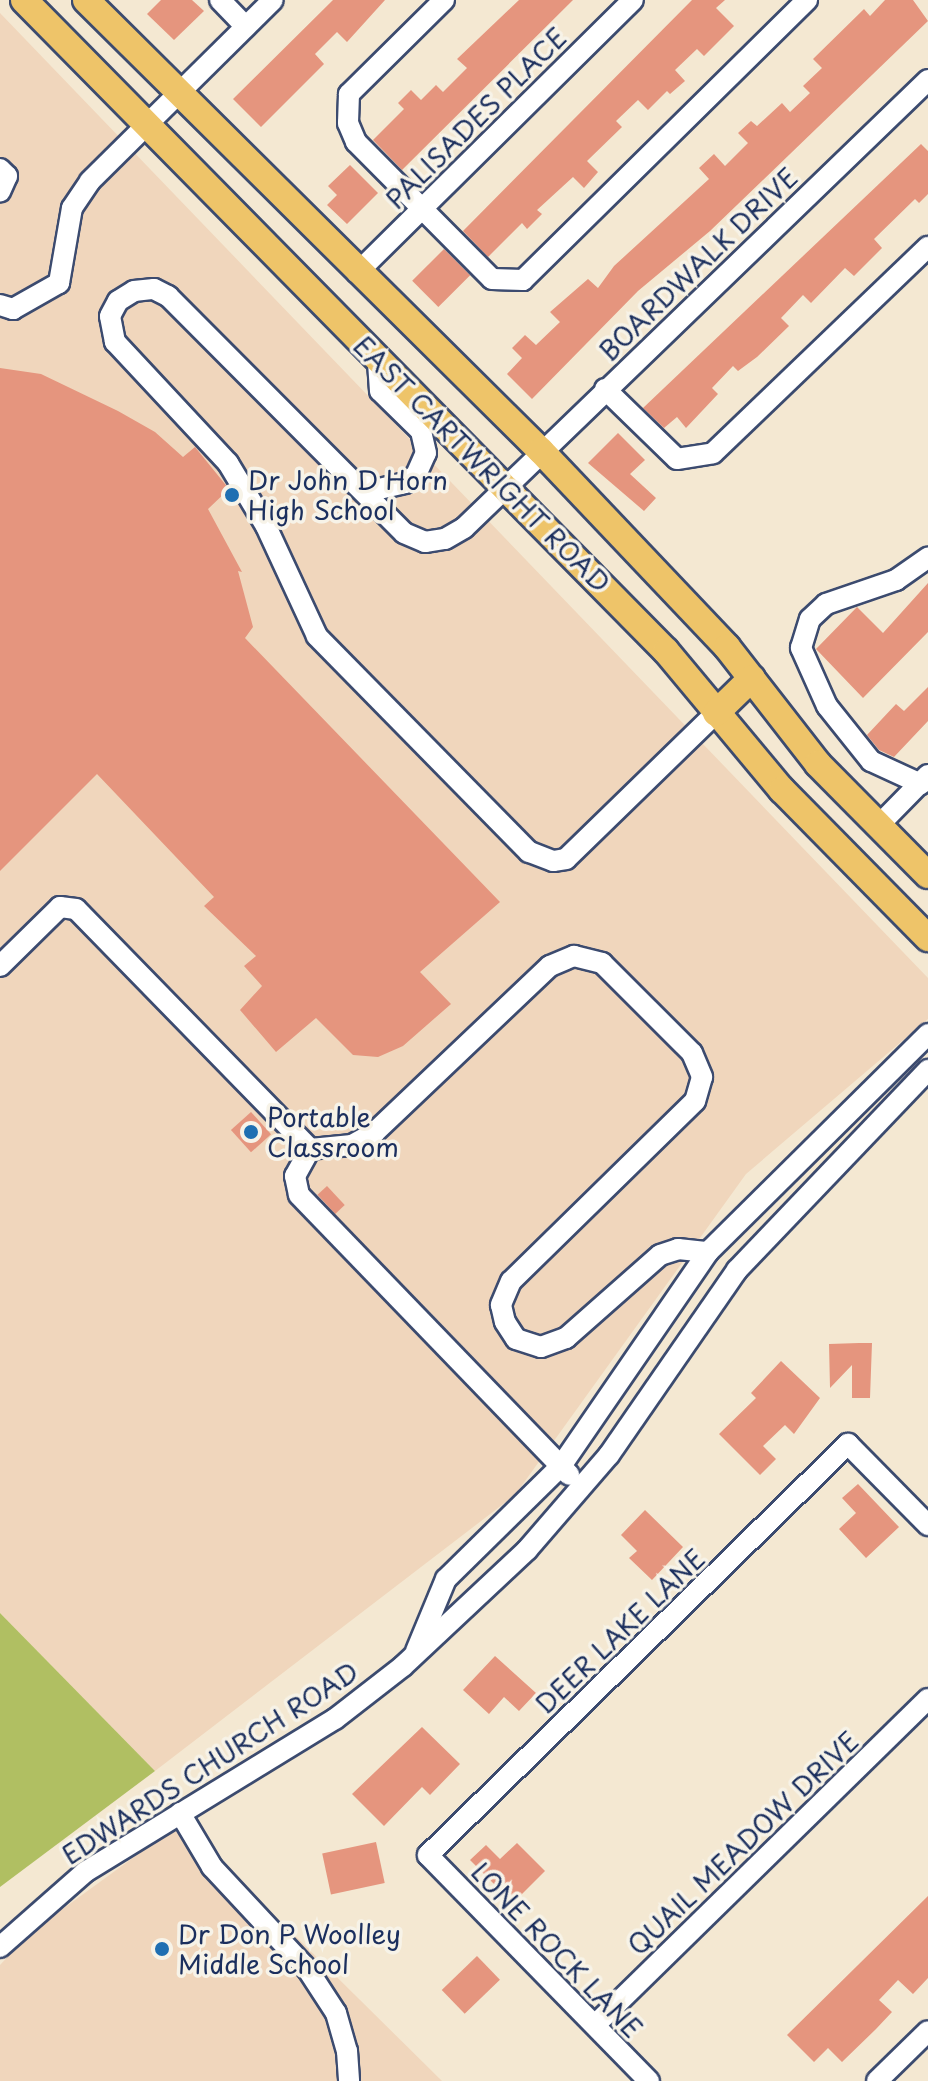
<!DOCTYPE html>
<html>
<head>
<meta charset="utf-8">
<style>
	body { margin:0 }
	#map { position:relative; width:928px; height:2081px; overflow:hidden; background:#f4e8d2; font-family:"Playpen Sans",sans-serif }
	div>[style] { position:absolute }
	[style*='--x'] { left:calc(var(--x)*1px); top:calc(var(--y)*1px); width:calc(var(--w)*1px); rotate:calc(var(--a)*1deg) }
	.built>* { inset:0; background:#f0d6bc }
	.green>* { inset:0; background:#b0bf62 }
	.building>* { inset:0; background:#e5957e; transform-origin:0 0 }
	.roads { filter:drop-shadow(2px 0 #3c4b6f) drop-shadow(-2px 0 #3c4b6f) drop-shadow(0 2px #3c4b6f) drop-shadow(0 -2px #3c4b6f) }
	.minor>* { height:20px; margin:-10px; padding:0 10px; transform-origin:10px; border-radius:10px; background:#fff }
	.major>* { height:26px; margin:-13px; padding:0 13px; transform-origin:13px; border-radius:13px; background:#eec469 }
	.dots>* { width:22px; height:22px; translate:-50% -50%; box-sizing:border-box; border:4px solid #f7f3e8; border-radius:50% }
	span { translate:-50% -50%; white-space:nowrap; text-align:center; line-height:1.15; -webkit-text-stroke:7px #f7f3e8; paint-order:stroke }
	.street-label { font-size:26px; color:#1b2f5e }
	.poi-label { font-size:26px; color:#1b2f5e }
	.left { translate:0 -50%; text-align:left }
</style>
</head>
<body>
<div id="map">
	<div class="built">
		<i style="clip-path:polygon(0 13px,928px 978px,928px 1019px,746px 1174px,515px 1495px,155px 1771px,0 1613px)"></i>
		<i style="clip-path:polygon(181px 1823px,442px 2081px,0 2081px,0 1965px,31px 1932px)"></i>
	</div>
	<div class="green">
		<i style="clip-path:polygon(0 1613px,155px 1771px,0 1887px)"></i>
	</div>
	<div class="building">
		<i style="clip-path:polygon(161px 0,192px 0,204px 11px,174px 40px,147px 14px)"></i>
		<i style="clip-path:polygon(333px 0,385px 0,347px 42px,337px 32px,315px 54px,324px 64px,261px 127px,233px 99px)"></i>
		<i style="clip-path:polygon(519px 0,573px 0,402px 170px,373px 140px,404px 109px,398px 103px,411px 90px,421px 100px,436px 85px,443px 92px,467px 68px,457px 59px)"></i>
		<i style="clip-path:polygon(692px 0,725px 0,716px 8px,734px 26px,704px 56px,697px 49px,675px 70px,685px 81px,670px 94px,667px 91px,648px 110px,638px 100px,616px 121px,622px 127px,587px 161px,598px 172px,584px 188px,573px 177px,537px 210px,542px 214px,527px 229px,522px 223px,488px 257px,463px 231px)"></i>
		<i style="clip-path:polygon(885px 0,913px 0,928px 21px,710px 231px,638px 291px,532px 399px,507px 374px,522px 358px,512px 348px,525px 335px,536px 345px,560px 322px,550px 312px,588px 279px,598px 288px,614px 266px,709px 179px,699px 168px,714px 154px,725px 166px,748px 143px,738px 133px,751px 121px,757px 126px,782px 103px,790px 112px,810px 93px,803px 86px,822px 68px,813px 59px,864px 9px,870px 16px)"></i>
		<i style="clip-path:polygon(921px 144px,928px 151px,928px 194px,919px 203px,915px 199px,874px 239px,882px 248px,854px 276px,845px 268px,811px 303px,803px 295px,781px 318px,789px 326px,757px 357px,738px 371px,733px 366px,712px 388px,718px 394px,686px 428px,677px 417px,664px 428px,643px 408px)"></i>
		<i style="clip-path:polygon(350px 165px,378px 193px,347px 224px,327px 205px,337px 195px,328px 186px)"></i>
		<i style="left:444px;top:249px;width:37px;height:45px;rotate:45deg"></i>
		<i style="clip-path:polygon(0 368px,41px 374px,118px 411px,155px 432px,183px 457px,195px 447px,229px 489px,208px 509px,242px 572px,238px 571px,253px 627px,245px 638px,500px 902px,420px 972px,451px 1004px,403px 1046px,378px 1057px,353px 1055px,316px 1018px,276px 1052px,240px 1010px,262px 986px,244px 966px,256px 956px,204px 906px,214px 897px,97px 774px,0 871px)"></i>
		<i style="clip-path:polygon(618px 433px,645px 460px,630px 474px,656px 498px,644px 511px,588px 463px)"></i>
		<i style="clip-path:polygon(928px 583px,928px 632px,863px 698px,816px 649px,857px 607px,883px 633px)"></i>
		<i style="clip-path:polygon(928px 687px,928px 721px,894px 757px,879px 750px,867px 735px,896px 704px,904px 711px)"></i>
		<i style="left:251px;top:1112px;width:30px;height:27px;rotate:48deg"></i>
		<i style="left:327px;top:1186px;width:26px;height:13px;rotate:47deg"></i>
		<i style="clip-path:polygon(859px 1343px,872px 1343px,870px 1398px,852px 1398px,852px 1365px,830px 1388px,829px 1344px)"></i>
		<i style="clip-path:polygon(781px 1361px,820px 1398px,794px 1434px,785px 1425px,763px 1446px,776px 1459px,760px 1475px,719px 1434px,756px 1398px,751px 1393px)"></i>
		<i style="clip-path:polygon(858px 1484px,899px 1527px,866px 1558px,839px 1529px,856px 1513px,842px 1498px)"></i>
		<i style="clip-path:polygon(645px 1510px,683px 1547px,652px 1580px,629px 1558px,637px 1551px,621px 1535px)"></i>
		<i style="clip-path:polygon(495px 1656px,536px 1693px,519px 1711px,504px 1697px,489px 1714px,463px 1690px)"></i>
		<i style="clip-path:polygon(422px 1727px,460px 1764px,430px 1795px,422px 1787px,384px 1826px,352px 1794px)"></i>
		<i style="left:376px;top:1842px;width:42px;height:55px;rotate:78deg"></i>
		<i style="clip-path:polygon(517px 1843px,545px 1871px,513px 1903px,470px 1860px,486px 1845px,500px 1859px)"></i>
		<i style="clip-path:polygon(928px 1896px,928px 1978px,913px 1994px,898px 1980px,879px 2000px,892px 2012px,876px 2029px,842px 2062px,828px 2048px,814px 2062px,787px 2035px)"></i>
		<i style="left:477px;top:1956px;width:33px;height:49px;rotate:46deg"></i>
	</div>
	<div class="roads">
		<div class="minor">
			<i style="--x:220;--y:0;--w:37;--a:46"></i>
			<i style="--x:444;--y:0;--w:134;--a:135.3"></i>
			<i style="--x:349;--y:94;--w:29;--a:92"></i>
			<i style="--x:348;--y:123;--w:21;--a:67"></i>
			<i style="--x:356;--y:142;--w:193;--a:45.2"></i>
			<i style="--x:492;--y:279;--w:31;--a:2"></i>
			<i style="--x:523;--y:280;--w:399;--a:-44.6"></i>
			<i style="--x:0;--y:169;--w:10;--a:45"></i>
			<i style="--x:7;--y:176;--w:17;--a:114"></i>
			<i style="--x:357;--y:273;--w:388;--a:-44.7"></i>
			<i style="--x:0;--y:305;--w:14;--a:17"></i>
			<i style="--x:13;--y:309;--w:53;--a:-29.5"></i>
			<i style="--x:59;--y:283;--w:76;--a:-80.2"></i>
			<i style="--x:72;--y:208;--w:32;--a:-56"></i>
			<i style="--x:90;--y:181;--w:257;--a:-44.7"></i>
			<i style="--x:605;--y:389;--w:100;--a:44.2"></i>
			<i style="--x:677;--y:459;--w:36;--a:-9"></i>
			<i style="--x:713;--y:453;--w:298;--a:-43.8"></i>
			<i style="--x:354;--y:481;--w:26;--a:18"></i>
			<i style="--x:379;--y:489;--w:27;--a:-13"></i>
			<i style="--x:405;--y:483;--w:14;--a:-36"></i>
			<i style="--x:416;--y:475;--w:24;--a:-66"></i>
			<i style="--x:426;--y:453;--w:23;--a:-103"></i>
			<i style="--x:421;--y:431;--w:57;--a:-135.7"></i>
			<i style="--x:380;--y:391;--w:32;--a:-94"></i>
			<i style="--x:716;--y:713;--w:209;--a:135.8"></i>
			<i style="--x:566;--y:859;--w:13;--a:171"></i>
			<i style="--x:553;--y:861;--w:26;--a:-159"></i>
			<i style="--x:529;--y:852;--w:303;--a:-134.5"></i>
			<i style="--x:317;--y:636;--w:121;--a:-114.9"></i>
			<i style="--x:266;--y:526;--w:74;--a:-121.1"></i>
			<i style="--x:228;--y:463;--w:166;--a:-133"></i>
			<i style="--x:115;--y:342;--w:26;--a:-101"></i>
			<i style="--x:110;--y:316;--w:17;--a:-62"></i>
			<i style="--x:118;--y:301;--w:19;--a:-32"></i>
			<i style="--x:134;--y:291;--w:20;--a:-6"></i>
			<i style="--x:154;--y:289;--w:16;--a:27"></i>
			<i style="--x:168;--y:296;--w:334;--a:45.1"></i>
			<i style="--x:404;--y:533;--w:23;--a:23"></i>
			<i style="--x:425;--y:542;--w:20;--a:-9"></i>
			<i style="--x:445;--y:539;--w:22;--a:-30"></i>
			<i style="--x:464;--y:528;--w:645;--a:-43.99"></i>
			<i style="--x:921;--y:784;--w:55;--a:-155.3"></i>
			<i style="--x:871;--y:761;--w:70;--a:-128.7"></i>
			<i style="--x:827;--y:706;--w:64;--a:-114.1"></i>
			<i style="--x:801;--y:648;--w:30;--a:-73"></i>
			<i style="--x:810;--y:619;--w:22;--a:-43"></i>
			<i style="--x:826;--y:604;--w:74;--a:-18.9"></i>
			<i style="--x:896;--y:580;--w:39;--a:-35"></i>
			<i style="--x:879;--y:825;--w:70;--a:-45.6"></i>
			<i style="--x:0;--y:966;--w:84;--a:-44.5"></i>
			<i style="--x:60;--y:907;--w:16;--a:7"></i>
			<i style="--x:76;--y:909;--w:335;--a:45.7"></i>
			<i style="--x:310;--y:1149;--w:42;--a:-5.4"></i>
			<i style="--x:352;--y:1145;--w:26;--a:-29"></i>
			<i style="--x:375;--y:1132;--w:241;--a:-43.5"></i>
			<i style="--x:550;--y:966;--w:26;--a:-23"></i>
			<i style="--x:574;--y:956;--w:29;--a:14"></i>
			<i style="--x:602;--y:963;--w:127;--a:45"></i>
			<i style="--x:692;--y:1053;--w:26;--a:67"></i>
			<i style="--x:702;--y:1077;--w:25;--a:106"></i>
			<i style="--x:695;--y:1101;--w:257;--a:135.6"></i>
			<i style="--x:511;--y:1281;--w:26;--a:113"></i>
			<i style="--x:501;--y:1305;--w:17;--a:77"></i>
			<i style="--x:505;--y:1322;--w:20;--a:57"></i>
			<i style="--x:516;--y:1339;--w:26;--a:18"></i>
			<i style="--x:541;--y:1347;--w:27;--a:-20"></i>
			<i style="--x:566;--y:1338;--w:125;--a:-41.4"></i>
			<i style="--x:660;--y:1255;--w:19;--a:-18"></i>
			<i style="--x:678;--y:1249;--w:30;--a:6"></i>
			<i style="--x:310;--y:1149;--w:31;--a:119"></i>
			<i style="--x:295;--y:1176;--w:19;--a:78"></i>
			<i style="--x:299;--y:1195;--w:389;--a:46"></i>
			<i style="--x:416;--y:1651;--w:78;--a:-67.4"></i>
			<i style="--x:446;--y:1579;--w:161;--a:-44.5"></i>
			<i style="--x:561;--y:1466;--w:260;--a:-55.5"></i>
			<i style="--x:708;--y:1252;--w:310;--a:-44.7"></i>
			<i style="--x:180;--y:1813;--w:63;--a:59.3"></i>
			<i style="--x:212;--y:1867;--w:141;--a:47"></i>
			<i style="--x:308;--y:1970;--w:51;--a:56.9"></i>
			<i style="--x:336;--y:2013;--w:40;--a:74"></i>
			<i style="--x:347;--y:2051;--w:30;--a:86"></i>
			<i style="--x:0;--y:1947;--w:113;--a:-41.4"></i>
			<i style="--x:85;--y:1872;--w:293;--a:-31.5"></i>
			<i style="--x:335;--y:1719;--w:86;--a:-37.9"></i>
			<i style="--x:403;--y:1666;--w:170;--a:-43.1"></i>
			<i style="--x:527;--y:1550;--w:125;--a:-49.2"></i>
			<i style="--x:609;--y:1455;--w:225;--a:-55.3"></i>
			<i style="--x:737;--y:1270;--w:277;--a:-46.3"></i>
			<i style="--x:595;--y:2025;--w:466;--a:-44.4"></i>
			<i style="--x:649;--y:2081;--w:316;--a:-134.4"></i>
			<i style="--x:428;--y:1855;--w:588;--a:-44.38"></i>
			<i style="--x:848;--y:1444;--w:114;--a:45.4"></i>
			<i style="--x:877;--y:2081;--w:71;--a:-44.4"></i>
		</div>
		<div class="major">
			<i style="--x:24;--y:0;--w:914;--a:45.4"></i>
			<i style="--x:666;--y:651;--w:181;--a:50.2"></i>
			<i style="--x:782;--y:790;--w:208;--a:45.4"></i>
			<i style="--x:86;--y:0;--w:641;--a:44.75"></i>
			<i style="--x:541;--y:451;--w:270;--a:46.5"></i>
			<i style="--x:727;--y:647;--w:148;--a:52.1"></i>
			<i style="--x:818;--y:764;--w:156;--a:45.3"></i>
			<i style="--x:716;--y:713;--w:50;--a:-44.2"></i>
		</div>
	</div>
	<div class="dots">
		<i style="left:232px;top:495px;background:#1f6fb2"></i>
		<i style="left:251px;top:1132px;background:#1f6fb2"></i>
		<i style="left:162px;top:1949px;background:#1f6fb2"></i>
	</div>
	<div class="street-label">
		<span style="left:476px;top:118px;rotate:-45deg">PALISADES PLACE</span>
		<span style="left:698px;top:264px;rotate:-44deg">BOARDWALK DRIVE</span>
		<span style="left:482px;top:464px;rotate:45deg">EAST CARTWRIGHT ROAD</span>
		<span style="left:620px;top:1631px;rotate:-44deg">DEER LAKE LANE</span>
		<span style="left:210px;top:1763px;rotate:-33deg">EDWARDS CHURCH ROAD</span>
		<span style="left:743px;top:1843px;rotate:-44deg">QUAIL MEADOW DRIVE</span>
		<span style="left:557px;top:1950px;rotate:46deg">LONE ROCK LANE</span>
	</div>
	<div class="poi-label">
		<span class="left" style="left:248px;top:495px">Dr John D Horn<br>High School</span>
		<span class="left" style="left:267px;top:1132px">Portable<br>Classroom</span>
		<span class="left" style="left:178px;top:1949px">Dr Don P Woolley<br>Middle School</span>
	</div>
</div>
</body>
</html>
